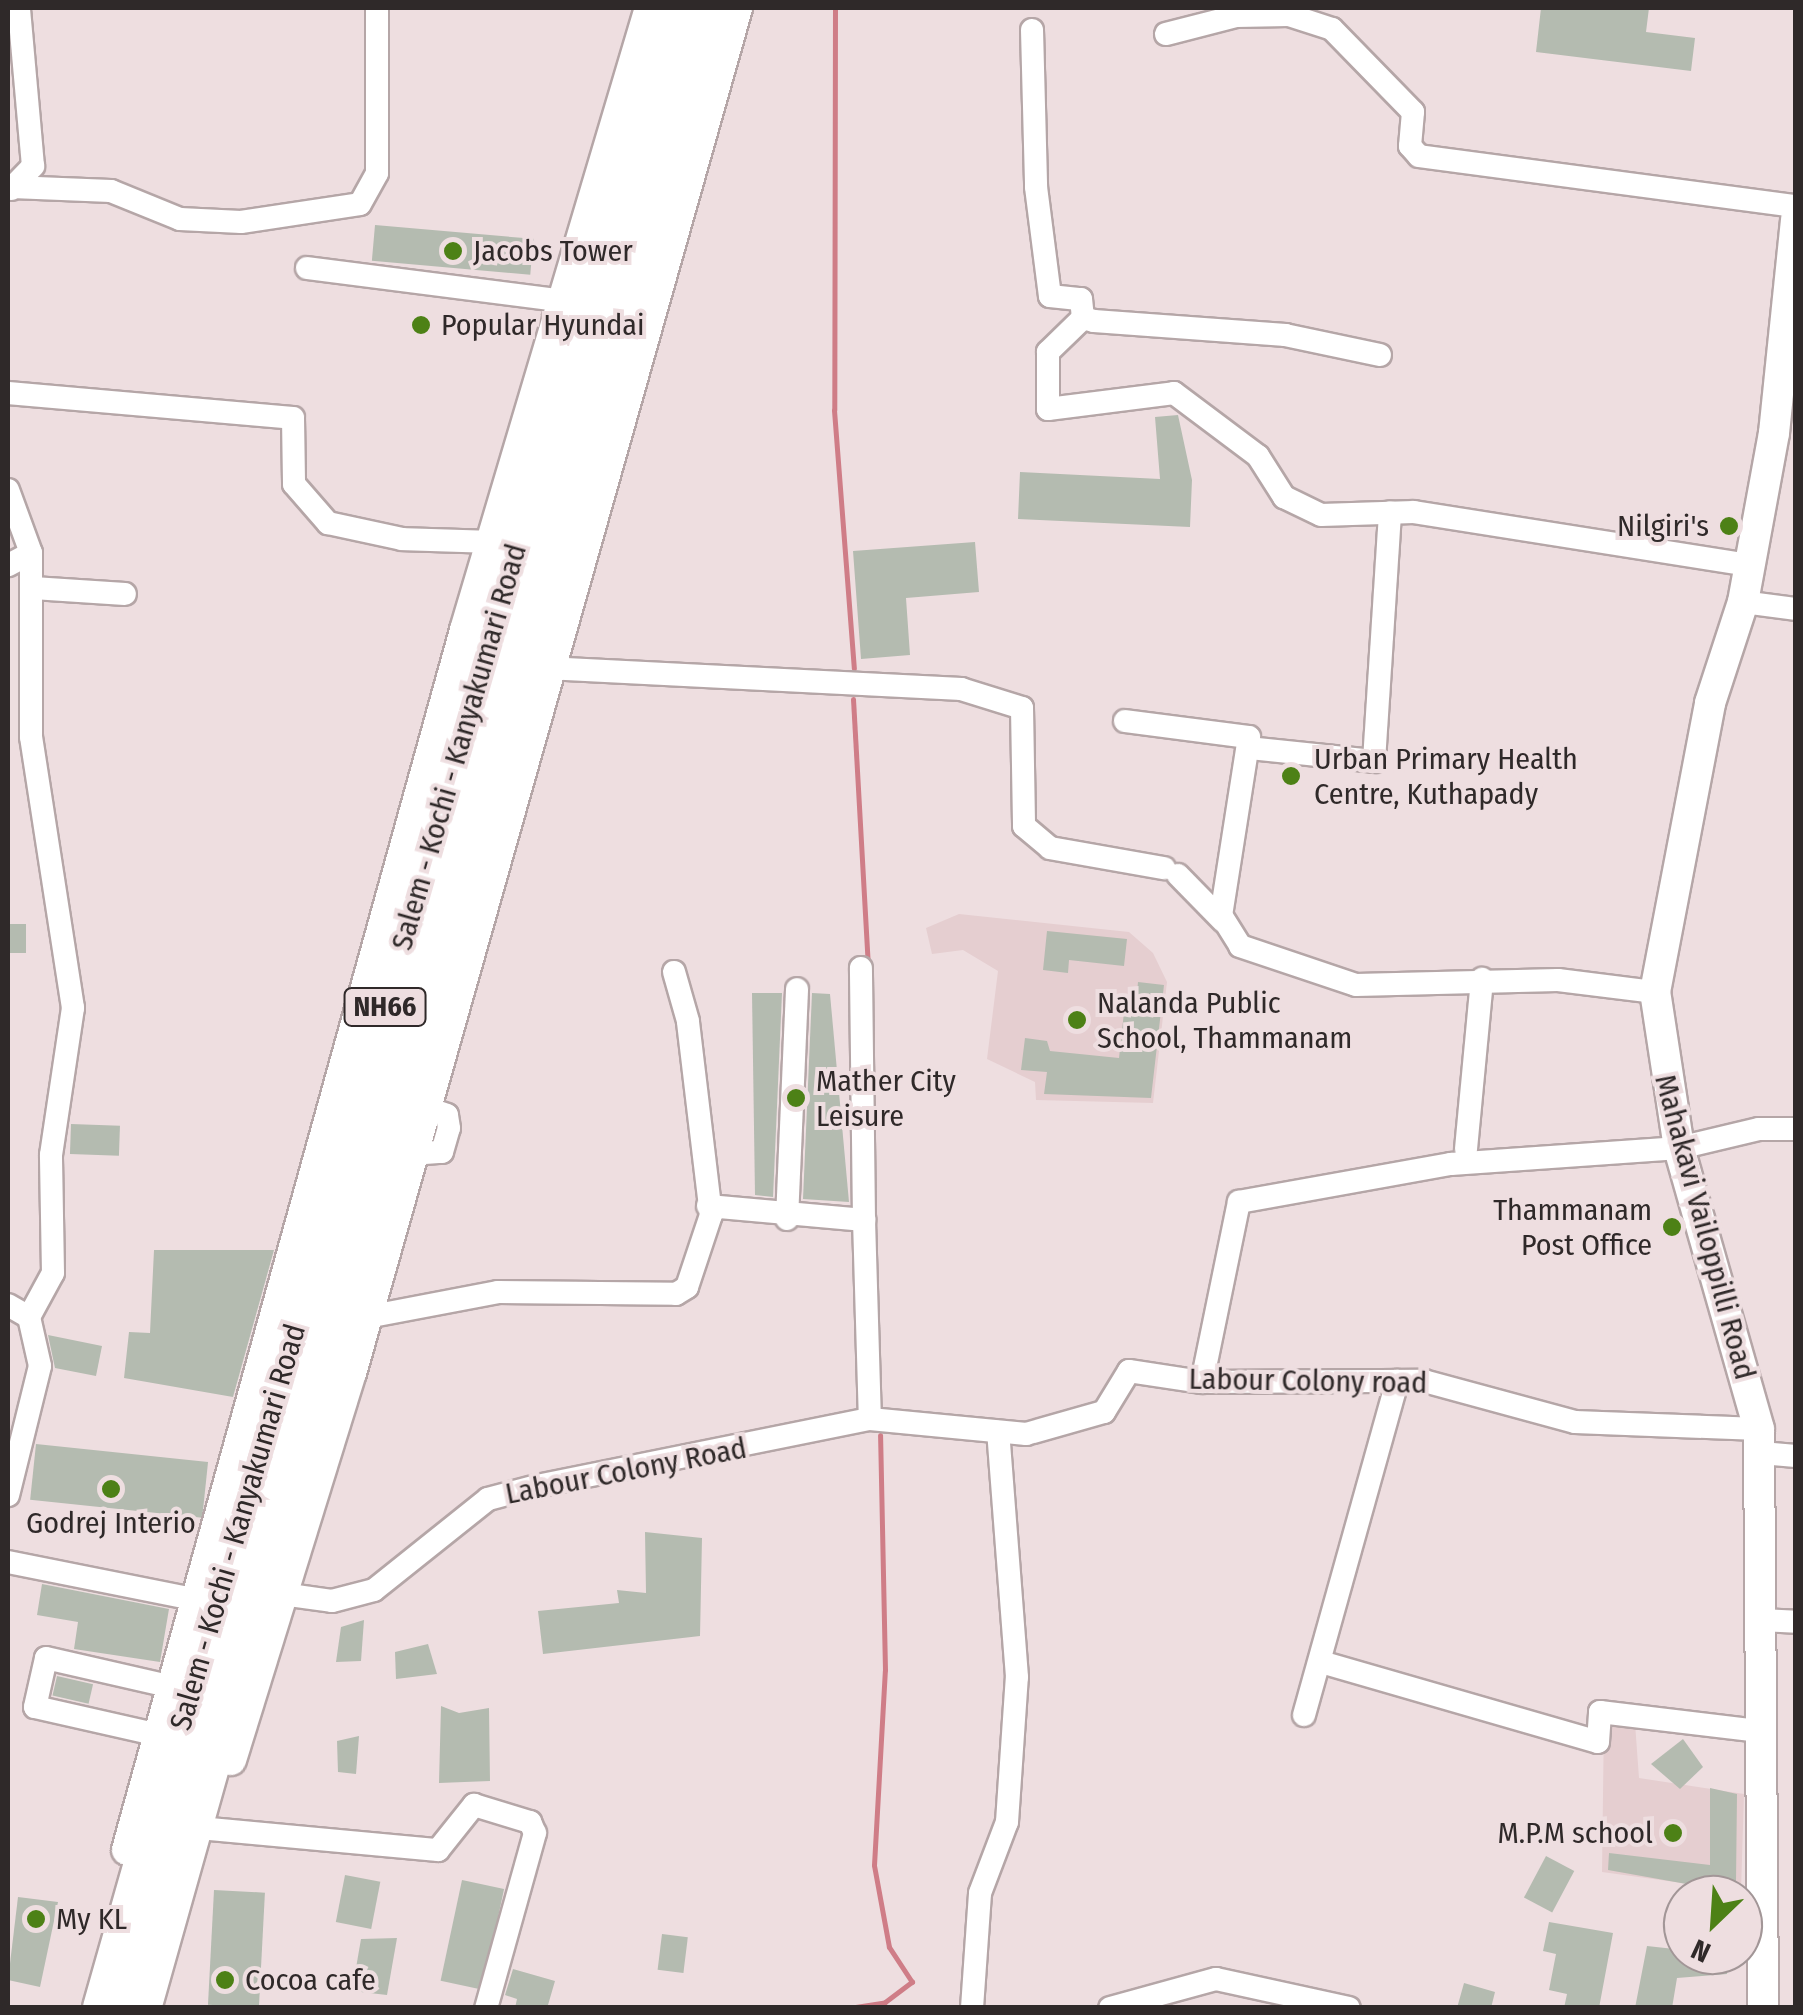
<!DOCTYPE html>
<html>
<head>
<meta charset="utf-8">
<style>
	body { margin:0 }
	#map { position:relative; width:1803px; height:2015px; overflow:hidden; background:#eedee0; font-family:"Fira Sans Condensed",sans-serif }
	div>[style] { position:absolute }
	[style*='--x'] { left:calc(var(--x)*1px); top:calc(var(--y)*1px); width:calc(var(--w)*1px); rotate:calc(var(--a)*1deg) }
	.built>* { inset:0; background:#e5ced0 }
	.stream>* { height:5px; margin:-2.5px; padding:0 2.5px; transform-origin:2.5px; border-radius:2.5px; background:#cf7d87 }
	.building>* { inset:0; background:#b4bbb0; transform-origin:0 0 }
	.roads { filter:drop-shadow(2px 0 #b5a6a7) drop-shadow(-2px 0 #b5a6a7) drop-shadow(0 2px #b5a6a7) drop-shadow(0 -2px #b5a6a7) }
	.street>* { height:22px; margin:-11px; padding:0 11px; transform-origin:11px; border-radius:11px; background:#fff }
	.secondary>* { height:30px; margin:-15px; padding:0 15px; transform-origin:15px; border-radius:15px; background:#fff }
	.highway>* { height:40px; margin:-20px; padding:0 20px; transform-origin:20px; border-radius:20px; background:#fff }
	.dots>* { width:28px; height:28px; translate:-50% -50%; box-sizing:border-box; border:5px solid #eedee0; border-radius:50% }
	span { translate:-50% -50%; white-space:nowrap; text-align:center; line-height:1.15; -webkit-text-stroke:8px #eedee0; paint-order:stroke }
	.shield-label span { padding:2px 8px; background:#eedee0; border:2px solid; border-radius:8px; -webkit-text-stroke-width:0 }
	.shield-label { font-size:28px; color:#2f2929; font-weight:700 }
	.poi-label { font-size:30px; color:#2f2929 }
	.left { translate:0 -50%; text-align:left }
	.right { translate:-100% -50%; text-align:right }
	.street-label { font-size:30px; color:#2f2929 }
	.frame { position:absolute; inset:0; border:10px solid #2f2929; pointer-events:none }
	.north { position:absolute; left:1663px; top:1875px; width:100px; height:100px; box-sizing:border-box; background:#eedee0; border:2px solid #a29697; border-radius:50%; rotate:205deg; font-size:28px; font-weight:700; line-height:40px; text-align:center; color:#2f2929 }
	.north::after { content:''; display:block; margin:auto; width:35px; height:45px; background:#4d8116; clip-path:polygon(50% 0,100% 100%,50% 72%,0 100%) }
</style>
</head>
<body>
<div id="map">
	<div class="built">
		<i style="clip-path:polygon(959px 914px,1129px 932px,1153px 953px,1167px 982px,1153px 1103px,1036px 1100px,1035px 1082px,987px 1059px,998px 971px,963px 950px,932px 954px,926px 928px)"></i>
		<i style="clip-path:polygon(1604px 1718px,1635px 1723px,1639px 1778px,1744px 1794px,1741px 1891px,1602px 1872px)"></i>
	</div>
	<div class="stream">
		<i style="--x:835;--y:8;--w:402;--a:90.1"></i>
		<i style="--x:834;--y:410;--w:259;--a:85.6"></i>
		<i style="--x:853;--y:699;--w:267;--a:86.8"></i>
		<i style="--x:849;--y:2008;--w:36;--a:-9"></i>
		<i style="--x:885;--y:2002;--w:34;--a:-37"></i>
		<i style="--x:912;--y:1982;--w:42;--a:-123.3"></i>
		<i style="--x:889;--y:1947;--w:83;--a:-100.4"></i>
		<i style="--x:874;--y:1865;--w:195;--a:-86.8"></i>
		<i style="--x:885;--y:1670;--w:235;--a:-91.2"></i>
	</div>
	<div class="building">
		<i style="clip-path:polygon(1541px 8px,1649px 8px,1646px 32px,1695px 38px,1691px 71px,1536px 52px)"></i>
		<i style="left:375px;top:225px;width:159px;height:36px;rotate:5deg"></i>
		<i style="clip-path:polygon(1178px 415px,1192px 480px,1190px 527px,1018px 519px,1020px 472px,1160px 479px,1155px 417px)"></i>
		<i style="clip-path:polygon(975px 542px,979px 592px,906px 598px,910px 655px,861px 659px,853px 551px)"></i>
		<i style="left:8px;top:924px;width:18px;height:29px"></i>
		<i style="clip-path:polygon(1047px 931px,1127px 939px,1124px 966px,1069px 960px,1068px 973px,1043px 970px)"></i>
		<i style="clip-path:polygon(1138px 982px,1164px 985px,1151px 1098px,1044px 1094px,1047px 1072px,1021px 1070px,1025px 1038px,1047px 1041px,1050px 1051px,1119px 1058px,1125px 1003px,1136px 1004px)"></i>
		<i style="clip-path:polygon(752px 993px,782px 993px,773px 1197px,755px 1195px)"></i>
		<i style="clip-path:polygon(812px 993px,830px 994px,849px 1202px,803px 1199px)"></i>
		<i style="left:71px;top:1124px;width:49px;height:30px;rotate:2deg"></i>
		<i style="clip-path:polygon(154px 1250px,274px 1250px,233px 1397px,124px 1378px,129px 1332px,150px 1333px)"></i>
		<i style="clip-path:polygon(48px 1335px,102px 1346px,96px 1376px,55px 1368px)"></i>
		<i style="left:36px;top:1444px;width:173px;height:56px;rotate:6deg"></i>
		<i style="clip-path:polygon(645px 1532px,702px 1538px,700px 1636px,543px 1654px,538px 1611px,619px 1603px,617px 1590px,646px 1593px)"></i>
		<i style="clip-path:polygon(42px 1584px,169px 1609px,160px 1662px,74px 1649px,78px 1622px,37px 1615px)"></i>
		<i style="clip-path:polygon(364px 1620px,361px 1661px,336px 1662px,341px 1627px)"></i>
		<i style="clip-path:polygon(428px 1644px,437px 1674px,396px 1679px,395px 1652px)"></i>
		<i style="left:57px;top:1676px;width:37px;height:20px;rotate:13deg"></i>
		<i style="clip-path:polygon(441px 1706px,459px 1713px,489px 1708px,490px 1781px,439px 1783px)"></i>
		<i style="clip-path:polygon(359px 1736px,356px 1774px,338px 1772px,337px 1741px)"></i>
		<i style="clip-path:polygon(1683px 1739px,1703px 1767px,1680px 1789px,1651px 1764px)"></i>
		<i style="clip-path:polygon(1710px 1788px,1737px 1794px,1736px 1882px,1692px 1885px,1608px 1870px,1609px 1853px,1710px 1865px)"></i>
		<i style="left:1546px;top:1856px;width:32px;height:47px;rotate:28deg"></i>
		<i style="left:345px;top:1875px;width:36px;height:48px;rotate:11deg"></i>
		<i style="left:462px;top:1880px;width:43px;height:103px;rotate:12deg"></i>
		<i style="left:214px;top:1890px;width:51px;height:115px;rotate:3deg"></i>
		<i style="clip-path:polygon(18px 1897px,58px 1902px,40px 1987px,8px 1980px)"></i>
		<i style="clip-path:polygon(1549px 1922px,1613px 1933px,1599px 2008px,1564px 2008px,1567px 1994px,1549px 1990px,1556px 1954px,1543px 1951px)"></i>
		<i style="left:662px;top:1934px;width:26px;height:36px;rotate:7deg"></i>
		<i style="clip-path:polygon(397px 1938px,387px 1995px,352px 1991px,361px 1939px)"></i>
		<i style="clip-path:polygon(1647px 1946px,1729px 1955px,1727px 1974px,1677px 1978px,1672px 2008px,1635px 2008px)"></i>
		<i style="clip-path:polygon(513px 1969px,555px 1981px,548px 2005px,515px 2008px,517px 1999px,505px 1995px)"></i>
		<i style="clip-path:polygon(1464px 1983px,1495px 1992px,1491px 2008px,1457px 2008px)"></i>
	</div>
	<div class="roads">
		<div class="street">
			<i style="--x:1032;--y:30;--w:157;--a:88.5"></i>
			<i style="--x:1036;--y:187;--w:110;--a:82.7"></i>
			<i style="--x:1050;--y:296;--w:31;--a:6"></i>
			<i style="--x:1081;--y:299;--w:19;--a:84"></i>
			<i style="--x:1083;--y:318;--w:11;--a:15"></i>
			<i style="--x:1094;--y:321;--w:192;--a:4.2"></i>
			<i style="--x:1285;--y:335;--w:97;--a:11.9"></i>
			<i style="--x:1166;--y:34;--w:72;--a:-14.4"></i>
			<i style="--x:1236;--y:16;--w:53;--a:-1.1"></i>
			<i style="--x:1289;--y:15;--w:45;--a:18"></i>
			<i style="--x:1332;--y:29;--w:116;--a:45.7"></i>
			<i style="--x:1413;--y:112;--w:34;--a:95"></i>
			<i style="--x:1410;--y:146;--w:13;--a:48"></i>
			<i style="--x:1419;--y:156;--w:380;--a:7.6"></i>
			<i style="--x:12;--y:187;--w:99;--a:2.3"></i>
			<i style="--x:111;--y:191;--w:74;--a:22.1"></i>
			<i style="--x:180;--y:219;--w:61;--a:2.8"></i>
			<i style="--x:241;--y:222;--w:120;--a:-8.6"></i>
			<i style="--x:360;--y:204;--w:35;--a:-61"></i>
			<i style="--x:377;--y:173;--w:165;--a:-90"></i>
			<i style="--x:11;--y:189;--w:32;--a:-46"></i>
			<i style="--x:33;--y:166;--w:159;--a:-95.1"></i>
			<i style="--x:307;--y:268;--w:258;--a:7.3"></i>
			<i style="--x:1083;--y:318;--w:49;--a:135.8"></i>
			<i style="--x:1048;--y:352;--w:57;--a:90"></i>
			<i style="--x:1048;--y:409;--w:127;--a:-7.2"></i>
			<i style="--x:1174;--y:393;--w:105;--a:36.9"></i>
			<i style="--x:1258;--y:456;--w:49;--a:57.6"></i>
			<i style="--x:1284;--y:497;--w:41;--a:25.9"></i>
			<i style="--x:1321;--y:515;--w:93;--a:-1.8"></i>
			<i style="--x:1414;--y:512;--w:340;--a:9"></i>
			<i style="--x:8;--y:393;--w:286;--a:5"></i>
			<i style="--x:293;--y:418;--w:66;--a:89.1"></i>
			<i style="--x:294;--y:484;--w:52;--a:48.9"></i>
			<i style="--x:328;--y:523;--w:76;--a:12.2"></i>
			<i style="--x:402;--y:539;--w:89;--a:1.9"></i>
			<i style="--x:8;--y:490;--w:67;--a:69.9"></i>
			<i style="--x:31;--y:553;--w:26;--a:152"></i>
			<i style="--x:33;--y:588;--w:92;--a:3.7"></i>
			<i style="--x:1743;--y:602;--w:53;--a:7.5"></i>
			<i style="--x:546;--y:668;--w:416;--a:2.9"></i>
			<i style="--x:961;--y:689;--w:64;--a:17.3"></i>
			<i style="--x:1022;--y:708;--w:118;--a:89"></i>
			<i style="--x:1024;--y:826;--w:34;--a:40"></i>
			<i style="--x:1050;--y:848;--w:116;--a:10"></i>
			<i style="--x:1125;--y:721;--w:125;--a:7.4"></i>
			<i style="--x:1249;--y:737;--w:180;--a:98.9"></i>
			<i style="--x:1221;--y:915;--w:36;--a:58"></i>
			<i style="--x:1240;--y:946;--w:122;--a:18.6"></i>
			<i style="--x:1356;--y:985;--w:202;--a:-1.4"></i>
			<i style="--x:1558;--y:980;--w:98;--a:7.1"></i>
			<i style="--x:1249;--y:748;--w:126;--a:5.9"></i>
			<i style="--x:1374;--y:761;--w:249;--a:-86.3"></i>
			<i style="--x:1178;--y:875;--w:64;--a:45.6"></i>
			<i style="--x:1466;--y:1149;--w:171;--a:-84.6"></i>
			<i style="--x:411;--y:1154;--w:31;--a:-4"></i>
			<i style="--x:442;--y:1152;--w:25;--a:-74"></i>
			<i style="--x:449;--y:1128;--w:13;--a:-99"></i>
			<i style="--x:447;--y:1115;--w:24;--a:-161"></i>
			<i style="--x:708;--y:1206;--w:157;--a:5.1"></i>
			<i style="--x:864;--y:1220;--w:252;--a:-90.7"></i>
			<i style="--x:787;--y:1219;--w:230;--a:-87.5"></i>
			<i style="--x:864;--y:1220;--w:199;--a:88.3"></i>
			<i style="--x:8;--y:1305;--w:24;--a:30"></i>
			<i style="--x:29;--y:1317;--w:50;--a:77.3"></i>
			<i style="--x:40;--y:1366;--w:133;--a:103.9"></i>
			<i style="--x:29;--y:1317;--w:50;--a:-61.4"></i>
			<i style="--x:53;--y:1273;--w:118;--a:-91"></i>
			<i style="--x:51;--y:1155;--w:149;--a:-81.5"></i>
			<i style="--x:73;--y:1008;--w:274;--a:-98.8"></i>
			<i style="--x:31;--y:737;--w:184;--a:-90"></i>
			<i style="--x:367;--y:1317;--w:133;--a:-10.8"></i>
			<i style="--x:498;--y:1292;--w:178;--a:0.6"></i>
			<i style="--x:676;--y:1294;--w:13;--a:-32"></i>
			<i style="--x:687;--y:1287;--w:76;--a:-71.6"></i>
			<i style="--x:711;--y:1215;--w:195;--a:-96.8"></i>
			<i style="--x:688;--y:1021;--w:51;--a:-105.9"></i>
			<i style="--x:1202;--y:1382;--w:184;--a:-78.4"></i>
			<i style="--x:1239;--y:1202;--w:215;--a:-10.2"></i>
			<i style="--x:1451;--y:1164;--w:229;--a:-4"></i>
			<i style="--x:1679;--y:1148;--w:82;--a:-13.4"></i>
			<i style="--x:1759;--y:1129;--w:37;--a:0"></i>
			<i style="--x:1761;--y:1453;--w:35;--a:5"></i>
			<i style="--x:8;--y:1562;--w:194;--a:11.3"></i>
			<i style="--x:282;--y:1594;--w:50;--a:8"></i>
			<i style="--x:332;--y:1601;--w:43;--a:-14.7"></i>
			<i style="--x:374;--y:1590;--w:146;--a:-38.6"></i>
			<i style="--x:488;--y:1499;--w:51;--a:-14.9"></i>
			<i style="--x:537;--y:1486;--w:340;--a:-11.4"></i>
			<i style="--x:870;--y:1419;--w:157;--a:5.5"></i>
			<i style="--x:1026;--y:1434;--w:81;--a:-15.8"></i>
			<i style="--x:1104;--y:1412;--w:48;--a:-58.6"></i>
			<i style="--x:1129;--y:1371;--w:74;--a:8.6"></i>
			<i style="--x:1202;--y:1382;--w:222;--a:-0.3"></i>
			<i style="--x:1424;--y:1381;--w:156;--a:15.2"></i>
			<i style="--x:1575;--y:1422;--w:184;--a:2.2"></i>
			<i style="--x:1761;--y:1620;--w:35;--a:3"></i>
			<i style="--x:1321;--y:1662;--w:288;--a:16.1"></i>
			<i style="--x:1598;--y:1742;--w:30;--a:-86"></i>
			<i style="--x:1600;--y:1712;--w:161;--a:6.8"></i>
			<i style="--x:1304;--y:1715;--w:347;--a:-74.4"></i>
			<i style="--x:159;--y:1735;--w:127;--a:-167.3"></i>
			<i style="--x:35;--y:1707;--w:50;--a:-77.3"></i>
			<i style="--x:46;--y:1658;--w:130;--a:12.9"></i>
			<i style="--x:210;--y:1829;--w:229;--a:5.3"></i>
			<i style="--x:438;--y:1850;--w:58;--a:-51.3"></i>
			<i style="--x:474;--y:1805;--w:59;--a:16.9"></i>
			<i style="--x:530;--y:1822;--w:12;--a:66"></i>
			<i style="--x:535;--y:1833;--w:182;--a:105.6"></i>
			<i style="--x:972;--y:2008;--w:115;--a:-86"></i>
			<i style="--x:980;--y:1893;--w:76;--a:-69.2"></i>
			<i style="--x:1007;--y:1822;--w:145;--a:-86.1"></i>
			<i style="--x:1017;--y:1677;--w:246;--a:-94.4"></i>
			<i style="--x:1110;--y:2008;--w:110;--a:-15.3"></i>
			<i style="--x:1216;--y:1979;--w:136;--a:12.3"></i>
		</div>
		<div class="secondary">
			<i style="--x:231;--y:1760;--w:405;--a:-72.8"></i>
			<i style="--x:351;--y:1373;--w:1419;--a:-74.21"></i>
			<i style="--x:127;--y:1850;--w:1266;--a:-74.51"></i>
			<i style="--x:465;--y:630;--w:649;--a:-73.44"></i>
			<i style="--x:1763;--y:2008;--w:579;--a:-90.4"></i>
			<i style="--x:1759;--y:1429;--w:292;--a:-105.9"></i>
			<i style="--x:1679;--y:1148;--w:158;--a:-98.7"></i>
			<i style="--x:1655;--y:992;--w:294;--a:-79.2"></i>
			<i style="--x:1710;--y:703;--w:106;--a:-71.9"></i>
			<i style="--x:1743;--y:602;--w:172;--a:-79.6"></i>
			<i style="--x:1774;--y:433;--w:215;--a:-84.1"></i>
		</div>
		<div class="highway">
			<i style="--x:103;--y:2008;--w:2079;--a:-74.15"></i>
			<i style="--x:141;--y:2008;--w:2078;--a:-74.25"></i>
		</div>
	</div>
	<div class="dots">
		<i style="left:453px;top:251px;background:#4d8116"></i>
		<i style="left:421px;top:325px;background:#4d8116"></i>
		<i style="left:1729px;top:526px;background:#4d8116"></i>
		<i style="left:1291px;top:776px;background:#4d8116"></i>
		<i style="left:1077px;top:1020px;background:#4d8116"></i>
		<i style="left:796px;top:1098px;background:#4d8116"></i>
		<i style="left:1672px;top:1227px;background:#4d8116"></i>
		<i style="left:111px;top:1489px;background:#4d8116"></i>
		<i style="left:1673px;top:1833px;background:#4d8116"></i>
		<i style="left:36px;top:1919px;background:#4d8116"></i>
		<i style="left:225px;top:1980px;background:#4d8116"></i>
	</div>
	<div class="shield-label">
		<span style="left:385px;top:1007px">NH66</span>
	</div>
	<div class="poi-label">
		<span class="left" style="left:473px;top:251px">Jacobs Tower</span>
		<span class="left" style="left:441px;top:325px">Popular Hyundai</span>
		<span class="right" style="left:1709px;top:526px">Nilgiri's</span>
		<span class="left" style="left:1314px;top:776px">Urban Primary Health<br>Centre, Kuthapady</span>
		<span class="left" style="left:1097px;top:1020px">Nalanda Public<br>School, Thammanam</span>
		<span class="left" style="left:816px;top:1098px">Mather City<br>Leisure</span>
		<span class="right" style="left:1652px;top:1227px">Thammanam<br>Post Office</span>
		<span style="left:111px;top:1523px">Godrej Interio</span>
		<span class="right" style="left:1653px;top:1833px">M.P.M school</span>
		<span class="left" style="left:56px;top:1919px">My KL</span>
		<span class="left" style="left:245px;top:1980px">Cocoa cafe</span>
	</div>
	<div class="street-label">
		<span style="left:459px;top:747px;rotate:-74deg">Salem - Kochi - Kanyakumari Road</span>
		<span style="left:1705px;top:1227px;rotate:75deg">Mahakavi Vailoppilli Road</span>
		<span style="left:1308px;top:1381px;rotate:1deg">Labour Colony road</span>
		<span style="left:626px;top:1471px;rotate:-11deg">Labour Colony Road</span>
		<span style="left:238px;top:1527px;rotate:-74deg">Salem - Kochi - Kanyakumari Road</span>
	</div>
	<div class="frame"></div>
	<div class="north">N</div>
</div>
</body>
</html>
